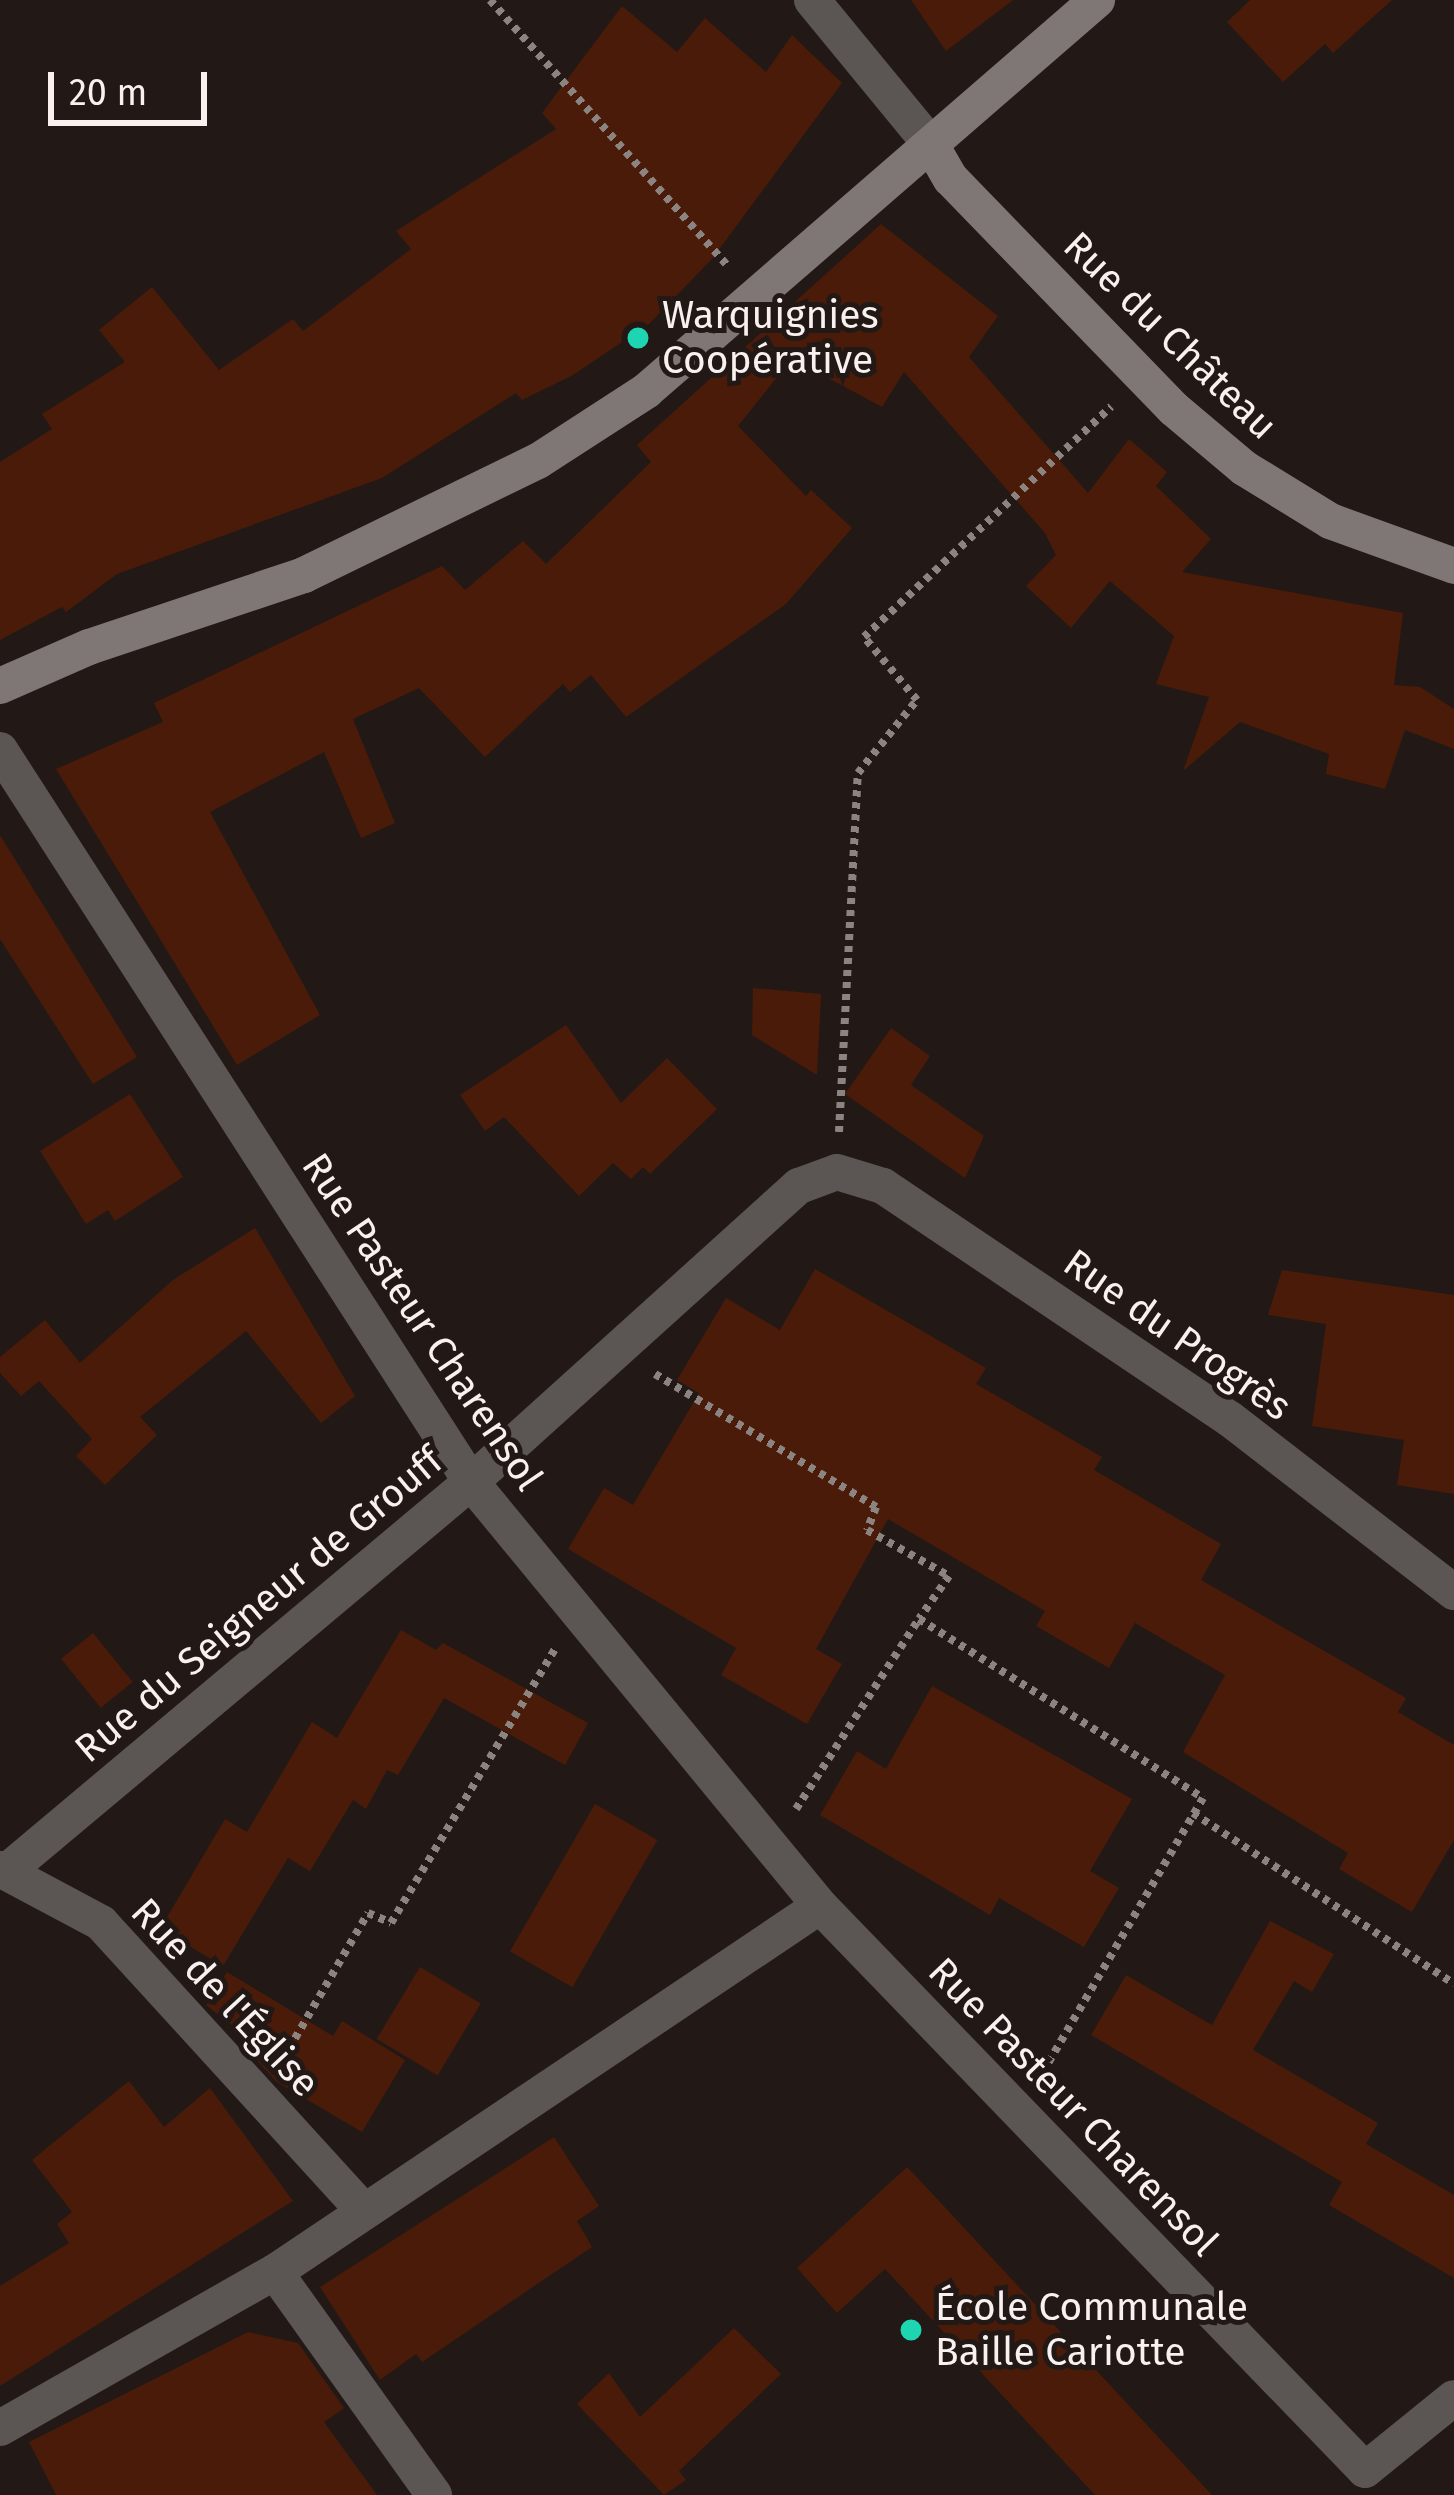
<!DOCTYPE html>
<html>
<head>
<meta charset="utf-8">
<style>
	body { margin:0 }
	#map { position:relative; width:1454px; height:2495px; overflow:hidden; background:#221916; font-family:"Fira Sans",sans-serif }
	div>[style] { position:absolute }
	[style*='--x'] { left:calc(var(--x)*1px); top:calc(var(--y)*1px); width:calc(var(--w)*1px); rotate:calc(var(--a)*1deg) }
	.building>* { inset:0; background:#491b08; transform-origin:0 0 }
	.path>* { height:8px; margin-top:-4px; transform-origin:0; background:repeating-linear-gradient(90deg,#8c8481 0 6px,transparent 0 12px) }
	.street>* { height:36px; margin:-18px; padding:0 18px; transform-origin:18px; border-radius:18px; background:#5b5654 }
	.secondary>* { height:36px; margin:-18px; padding:0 18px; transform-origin:18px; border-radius:18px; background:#7f7775 }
	.dots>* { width:33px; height:33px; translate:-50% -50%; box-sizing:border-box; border:6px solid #221916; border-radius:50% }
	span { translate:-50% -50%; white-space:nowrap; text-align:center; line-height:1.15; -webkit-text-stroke:10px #221916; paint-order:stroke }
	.poi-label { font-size:39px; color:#f8f1ef }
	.left { translate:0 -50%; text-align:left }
	.street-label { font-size:39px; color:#f8f1ef }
	.scale { position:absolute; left:48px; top:72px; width:159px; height:54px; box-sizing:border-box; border:6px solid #f8f1ef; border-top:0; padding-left:15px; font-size:36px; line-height:42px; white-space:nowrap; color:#f8f1ef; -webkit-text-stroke:9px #221916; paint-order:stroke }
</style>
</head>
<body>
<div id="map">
	<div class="building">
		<i style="clip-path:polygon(911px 0,1013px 0,946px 51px)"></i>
		<i style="clip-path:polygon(1250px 0,1392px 0,1333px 53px,1325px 44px,1283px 82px,1227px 22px)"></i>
		<i style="clip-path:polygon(622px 6px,677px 52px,705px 18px,766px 72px,792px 35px,842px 83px,712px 259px,649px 324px,573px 375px,522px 400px,516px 393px,382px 478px,117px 574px,66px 612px,62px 607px,0 640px,0 462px,52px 429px,42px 414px,125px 362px,99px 330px,152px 287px,219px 370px,293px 319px,303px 331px,411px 249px,396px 231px,556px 129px,542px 113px)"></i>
		<i style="clip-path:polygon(881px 224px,998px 316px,969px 357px,1088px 493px,1129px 439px,1167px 472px,1156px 486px,1211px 539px,1182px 572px,1403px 613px,1394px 685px,1420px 687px,1454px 709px,1454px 749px,1405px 730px,1385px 789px,1326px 774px,1329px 754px,1240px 722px,1183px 771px,1209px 697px,1156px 684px,1174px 636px,1110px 581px,1071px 628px,1026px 586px,1056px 555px,1045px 533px,904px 372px,882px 407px,817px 372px,799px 350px,738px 426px,806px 496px,811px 490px,852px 528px,786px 604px,626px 717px,591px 675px,570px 692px,563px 684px,485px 757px,419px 688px,353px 719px,395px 823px,361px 838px,324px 752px,210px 812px,320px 1015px,237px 1065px,56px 769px,163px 722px,154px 703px,442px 566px,465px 590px,523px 541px,546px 564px,651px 462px,637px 445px)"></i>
		<i style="clip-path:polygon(0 835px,137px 1057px,93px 1084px,0 939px)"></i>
		<i style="clip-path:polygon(753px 988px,821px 994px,817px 1075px,752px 1035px)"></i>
		<i style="clip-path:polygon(566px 1025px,621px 1103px,667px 1058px,717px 1109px,650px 1174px,643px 1167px,631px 1179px,613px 1163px,579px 1196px,504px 1117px,485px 1131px,460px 1095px)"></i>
		<i style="clip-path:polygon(891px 1028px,930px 1056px,911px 1085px,984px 1136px,965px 1178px,845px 1094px)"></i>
		<i style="clip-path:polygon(130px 1094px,183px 1177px,115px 1221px,108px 1210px,86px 1224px,40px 1151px)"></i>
		<i style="clip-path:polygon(255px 1228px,355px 1396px,321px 1423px,246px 1331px,140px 1417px,157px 1435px,105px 1485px,76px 1456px,92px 1439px,39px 1381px,21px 1396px,0 1373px,0 1357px,45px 1320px,80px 1363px,173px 1280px)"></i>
		<i style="clip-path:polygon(815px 1269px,986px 1368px,976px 1384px,1102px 1457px,1094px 1470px,1221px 1544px,1201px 1580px,1406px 1698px,1398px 1712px,1454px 1745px,1454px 1840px,1412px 1912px,1339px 1869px,1348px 1853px,1183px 1752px,1225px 1675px,1135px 1623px,1109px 1668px,1036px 1626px,1045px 1611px,888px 1519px,816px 1649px,842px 1664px,807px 1724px,721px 1675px,736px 1648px,568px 1549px,604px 1488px,633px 1505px,699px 1393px,677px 1380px,726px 1298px,780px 1330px)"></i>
		<i style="clip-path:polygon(1282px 1270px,1454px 1295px,1454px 1494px,1397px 1485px,1404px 1440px,1312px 1426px,1326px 1324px,1268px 1315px)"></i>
		<i style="clip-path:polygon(401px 1630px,436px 1650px,443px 1643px,588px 1723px,565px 1765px,444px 1698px,398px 1775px,387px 1770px,366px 1809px,353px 1800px,310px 1871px,288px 1858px,223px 1966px,160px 1929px,225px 1819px,247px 1832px,312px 1722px,337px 1738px)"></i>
		<i style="left:93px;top:1633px;width:63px;height:41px;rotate:51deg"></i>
		<i style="clip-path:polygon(932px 1686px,1132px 1799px,1090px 1871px,1119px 1888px,1084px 1947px,999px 1898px,990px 1915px,820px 1815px,857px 1751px,886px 1769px)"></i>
		<i style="left:595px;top:1804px;width:72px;height:170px;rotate:30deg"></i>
		<i style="clip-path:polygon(1270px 1921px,1334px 1954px,1312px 1992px,1294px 1981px,1253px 2050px,1378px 2123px,1366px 2144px,1454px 2195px,1454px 2278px,1329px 2205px,1342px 2182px,1091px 2035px,1126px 1975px,1212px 2025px)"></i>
		<i style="left:420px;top:1967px;width:71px;height:84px;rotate:31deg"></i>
		<i style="clip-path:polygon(227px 1972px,333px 2036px,342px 2021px,405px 2060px,362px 2132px,277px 2082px,251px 2054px,259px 2047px,206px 2005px)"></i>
		<i style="clip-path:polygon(129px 2081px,164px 2127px,210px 2088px,293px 2201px,0 2386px,0 2286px,69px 2243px,57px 2224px,72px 2212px,32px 2160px)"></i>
		<i style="clip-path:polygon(554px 2137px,599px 2206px,577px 2221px,592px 2247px,422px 2362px,416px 2354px,380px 2380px,320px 2287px)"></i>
		<i style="clip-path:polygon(907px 2167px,941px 2203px,1212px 2495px,1095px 2495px,885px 2269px,837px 2313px,797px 2268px)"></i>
		<i style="clip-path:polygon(734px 2328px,781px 2374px,679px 2471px,686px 2480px,664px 2495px,577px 2404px,609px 2373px,640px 2417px)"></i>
		<i style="clip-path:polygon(248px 2332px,298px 2343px,344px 2408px,324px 2422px,377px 2495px,56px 2495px,29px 2442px)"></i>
	</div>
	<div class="path">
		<i style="--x:490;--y:0;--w:358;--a:48.2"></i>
		<i style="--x:839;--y:1132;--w:360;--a:-87"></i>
		<i style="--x:858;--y:773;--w:94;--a:-51.1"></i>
		<i style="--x:917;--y:700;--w:82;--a:-130.1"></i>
		<i style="--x:864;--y:637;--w:338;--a:-43"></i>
		<i style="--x:655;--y:1374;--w:258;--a:31"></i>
		<i style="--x:876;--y:1507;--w:25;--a:111"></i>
		<i style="--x:867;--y:1530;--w:94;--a:29.3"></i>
		<i style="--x:949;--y:1576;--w:52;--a:124.9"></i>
		<i style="--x:919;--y:1619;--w:336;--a:32.2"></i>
		<i style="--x:1203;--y:1798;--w:317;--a:120.3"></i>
		<i style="--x:796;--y:1809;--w:226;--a:-57.1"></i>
		<i style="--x:1193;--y:1813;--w:312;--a:33.2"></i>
		<i style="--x:283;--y:2059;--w:169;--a:-59.8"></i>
		<i style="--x:368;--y:1913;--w:25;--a:23"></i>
		<i style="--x:391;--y:1923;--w:319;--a:-59.1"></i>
	</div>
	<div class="street">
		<i style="--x:812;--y:0;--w:188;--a:50.6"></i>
		<i style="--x:0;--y:750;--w:870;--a:57.24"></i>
		<i style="--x:471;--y:1482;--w:549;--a:50.54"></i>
		<i style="--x:0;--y:1869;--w:115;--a:28.1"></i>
		<i style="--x:101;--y:1923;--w:387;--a:47.6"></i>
		<i style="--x:7;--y:1871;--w:605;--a:-39.98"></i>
		<i style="--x:471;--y:1482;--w:442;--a:-42.1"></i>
		<i style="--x:799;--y:1186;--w:40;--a:-20.2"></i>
		<i style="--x:837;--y:1172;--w:48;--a:16.9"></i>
		<i style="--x:883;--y:1186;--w:418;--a:33.9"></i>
		<i style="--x:1230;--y:1419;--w:283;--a:37.7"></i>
		<i style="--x:275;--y:2272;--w:274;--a:54.5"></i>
		<i style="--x:0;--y:2428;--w:316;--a:-29.6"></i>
		<i style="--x:275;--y:2272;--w:656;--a:-33.88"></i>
		<i style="--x:820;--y:1906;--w:784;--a:45.98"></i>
		<i style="--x:1365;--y:2470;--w:114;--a:-39"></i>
	</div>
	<div class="secondary">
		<i style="--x:931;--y:145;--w:39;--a:60"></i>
		<i style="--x:951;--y:179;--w:320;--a:45.9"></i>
		<i style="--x:1174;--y:409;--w:92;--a:40.1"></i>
		<i style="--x:1244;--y:468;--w:101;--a:31.6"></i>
		<i style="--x:1330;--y:521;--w:132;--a:19.9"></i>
		<i style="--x:0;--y:686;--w:97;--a:-23.7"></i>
		<i style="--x:89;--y:647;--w:227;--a:-18.5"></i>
		<i style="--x:304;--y:575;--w:260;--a:-26"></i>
		<i style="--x:538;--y:461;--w:129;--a:-32.9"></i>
		<i style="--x:646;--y:391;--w:597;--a:-40.92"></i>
	</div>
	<div class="dots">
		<i style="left:638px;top:338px;background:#1dd5b1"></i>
		<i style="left:911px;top:2330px;background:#1dd5b1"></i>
	</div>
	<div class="poi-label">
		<span class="left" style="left:662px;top:338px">Warquignies<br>Coopérative</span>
		<span class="left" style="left:935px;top:2330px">École Communale<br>Baille Cariotte</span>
	</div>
	<div class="street-label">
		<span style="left:1170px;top:336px;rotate:44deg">Rue du Château</span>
		<span style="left:422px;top:1322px;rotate:56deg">Rue Pasteur Charensol</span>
		<span style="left:1177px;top:1335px;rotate:35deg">Rue du Progrès</span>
		<span style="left:259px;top:1605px;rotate:-40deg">Rue du Seigneur de Grouff</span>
		<span style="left:225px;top:1998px;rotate:47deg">Rue de l'Église</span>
		<span style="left:1073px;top:2107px;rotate:46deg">Rue Pasteur Charensol</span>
	</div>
	<div class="scale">20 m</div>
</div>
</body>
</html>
